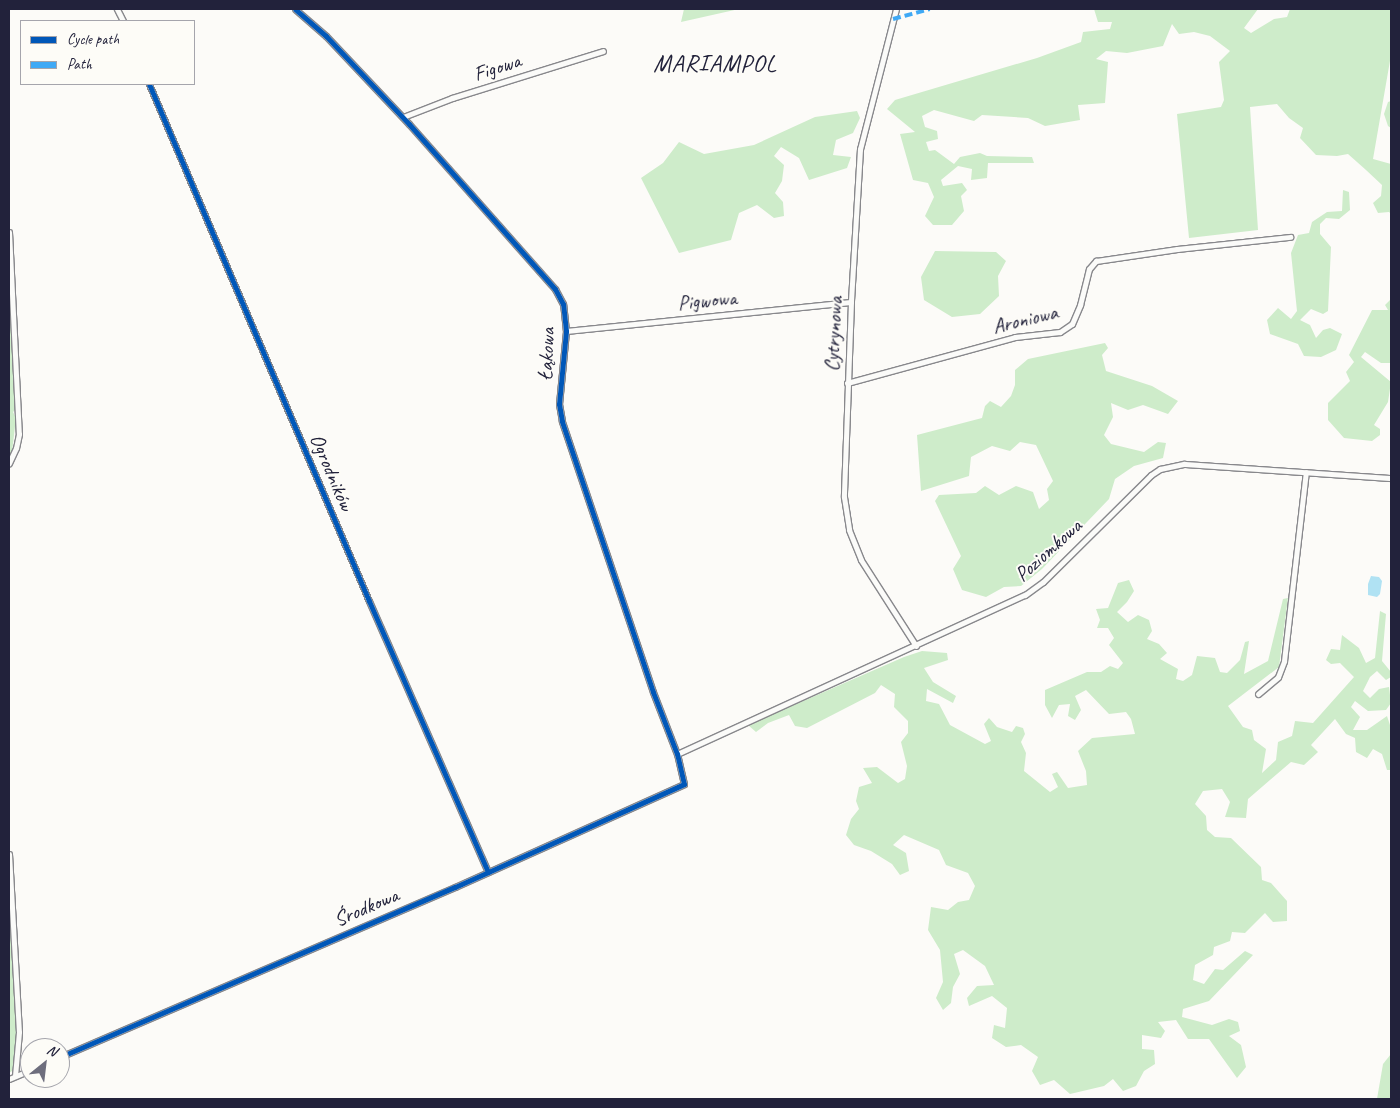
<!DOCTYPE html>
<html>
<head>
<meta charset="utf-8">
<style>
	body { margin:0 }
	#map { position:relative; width:1400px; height:1108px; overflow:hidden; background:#fcfbf8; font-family:Caveat,sans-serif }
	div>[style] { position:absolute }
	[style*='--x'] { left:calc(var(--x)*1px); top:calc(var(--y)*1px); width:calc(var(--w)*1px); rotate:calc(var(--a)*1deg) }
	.green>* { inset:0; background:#ceecca }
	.water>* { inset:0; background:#b0e2f3 }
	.roads { filter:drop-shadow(1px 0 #88888c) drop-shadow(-1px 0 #88888c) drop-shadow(0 1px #88888c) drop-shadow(0 -1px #88888c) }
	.street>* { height:5px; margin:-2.5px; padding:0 2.5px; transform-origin:2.5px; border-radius:2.5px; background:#fbfbf9 }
	.quiet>* { height:4px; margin-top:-2px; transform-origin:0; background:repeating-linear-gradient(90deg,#3fa9f5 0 8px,transparent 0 12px) }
	.cycleway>* { height:5px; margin:-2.5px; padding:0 2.5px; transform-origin:2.5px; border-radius:2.5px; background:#0057b8 }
	span { translate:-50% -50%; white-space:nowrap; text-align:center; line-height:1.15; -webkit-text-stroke:4px #fdfcf7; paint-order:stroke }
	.street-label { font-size:21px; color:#22223b }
	.quarter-label { font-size:24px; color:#22223b; letter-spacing:1px }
	.frame { position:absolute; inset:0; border:10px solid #22223b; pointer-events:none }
	.legend { position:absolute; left:20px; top:20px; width:175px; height:65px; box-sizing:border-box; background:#fdfcf7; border:1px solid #a5a5ac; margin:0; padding:6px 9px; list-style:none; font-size:15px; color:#22223b }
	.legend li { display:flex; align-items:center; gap:10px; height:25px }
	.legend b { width:25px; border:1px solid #a5a5ac }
	.north { position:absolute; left:20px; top:1038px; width:50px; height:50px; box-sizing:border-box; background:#fdfcf7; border:1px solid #a5a5ac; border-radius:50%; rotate:29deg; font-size:14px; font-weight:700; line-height:20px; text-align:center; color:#22223b }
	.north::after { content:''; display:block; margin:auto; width:18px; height:22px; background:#6e6e7d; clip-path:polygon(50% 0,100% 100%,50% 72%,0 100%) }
</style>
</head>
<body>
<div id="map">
	<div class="green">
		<i style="clip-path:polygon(684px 9px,739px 9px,681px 22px)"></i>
		<i style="clip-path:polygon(1094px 9px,1258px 9px,1244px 28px,1251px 33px,1274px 19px,1287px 17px,1290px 9px,1391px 9px,1391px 55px,1373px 159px,1391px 164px,1391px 214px,1389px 212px,1378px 213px,1373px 203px,1381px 196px,1382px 185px,1366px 170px,1348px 154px,1337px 156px,1316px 155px,1300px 138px,1303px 128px,1289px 118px,1277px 104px,1250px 107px,1258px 230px,1189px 238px,1177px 114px,1221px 107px,1224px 100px,1219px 62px,1230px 51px,1210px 36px,1194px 32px,1179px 34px,1172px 24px,1163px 46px,1127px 53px,1106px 51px,1096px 59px,1108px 62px,1105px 103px,1078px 105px,1080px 120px,1045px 126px,1028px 118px,982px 115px,974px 121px,934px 110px,922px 116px,925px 127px,937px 131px,938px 139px,926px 142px,929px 151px,935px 150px,954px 164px,960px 157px,980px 153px,987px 156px,1032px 157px,1034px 163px,988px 163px,987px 178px,971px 180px,972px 169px,958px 166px,941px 180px,943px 186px,962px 183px,967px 190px,961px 196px,964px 211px,952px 225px,933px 225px,925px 216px,934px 197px,928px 183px,913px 180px,900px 134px,915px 132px,887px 109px,895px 100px,1037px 58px,1081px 42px,1083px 32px,1110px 29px,1112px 22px,1098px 22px)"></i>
		<i style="clip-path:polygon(1391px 101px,1391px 128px,1388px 126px,1384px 114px,1388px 102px)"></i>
		<i style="clip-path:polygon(857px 111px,860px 118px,853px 133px,836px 140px,833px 155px,851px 157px,847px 168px,809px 180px,799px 158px,781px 147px,774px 156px,784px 165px,782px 181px,775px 193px,783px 202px,784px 216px,774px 218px,757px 205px,739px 213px,731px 240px,679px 253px,641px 178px,663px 163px,679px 142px,704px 154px,754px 145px,815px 117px)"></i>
		<i style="clip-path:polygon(1343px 190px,1349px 192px,1350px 210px,1339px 219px,1326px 218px,1320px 224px,1320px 234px,1331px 247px,1328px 311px,1323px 314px,1311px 309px,1300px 320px,1310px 325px,1316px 338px,1323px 330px,1330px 328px,1342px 334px,1336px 350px,1321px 357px,1304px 356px,1298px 344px,1270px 334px,1267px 320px,1278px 308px,1291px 319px,1297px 311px,1291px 253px,1298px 235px,1309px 233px,1312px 222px,1327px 212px,1342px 211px)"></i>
		<i style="clip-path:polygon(935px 251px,996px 252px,1006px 261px,998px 276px,999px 296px,980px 314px,952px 317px,924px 300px,921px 277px)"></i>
		<i style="clip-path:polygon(9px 285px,16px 409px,13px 412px,16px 418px,12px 452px,9px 457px)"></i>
		<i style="clip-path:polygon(1390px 300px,1391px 363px,1381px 363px,1365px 352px,1361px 357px,1391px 382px,1388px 402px,1374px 425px,1380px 429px,1380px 435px,1372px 441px,1344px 438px,1328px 420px,1328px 403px,1350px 381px,1346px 372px,1354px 362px,1349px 355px,1372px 310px,1388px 310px,1385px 305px)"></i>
		<i style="clip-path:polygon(1105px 343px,1108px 348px,1102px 355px,1106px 371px,1152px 386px,1178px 401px,1168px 414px,1143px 405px,1128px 410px,1111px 403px,1113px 417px,1104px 435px,1111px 444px,1144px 452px,1158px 442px,1166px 443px,1163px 458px,1134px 466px,1115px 479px,1109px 499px,1042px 569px,1021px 586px,1004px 587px,986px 597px,962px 590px,953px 569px,961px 556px,935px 501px,939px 495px,976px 493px,985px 486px,999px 495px,1016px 486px,1033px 492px,1039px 509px,1049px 500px,1047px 489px,1053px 481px,1036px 445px,1020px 442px,1010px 451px,992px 446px,971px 457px,969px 476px,921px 491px,917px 435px,982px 418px,985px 406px,990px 401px,1001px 407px,1011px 396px,1015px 385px,1015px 370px,1028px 359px)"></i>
		<i style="clip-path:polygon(1129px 580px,1134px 591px,1127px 602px,1117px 612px,1128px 622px,1138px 615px,1149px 620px,1152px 631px,1147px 639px,1159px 644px,1167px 653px,1160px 659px,1178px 669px,1176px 679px,1183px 681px,1192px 675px,1197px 656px,1215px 658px,1220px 672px,1227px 673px,1240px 660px,1245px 642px,1249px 641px,1244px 674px,1268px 661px,1283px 599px,1288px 598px,1279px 667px,1228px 706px,1243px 727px,1252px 730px,1254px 740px,1266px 749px,1262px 773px,1276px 760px,1278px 742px,1292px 736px,1295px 721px,1313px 723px,1354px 677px,1340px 663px,1331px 664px,1326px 660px,1331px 649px,1340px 650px,1342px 635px,1359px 648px,1366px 663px,1375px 658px,1380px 611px,1386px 614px,1382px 661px,1391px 672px,1391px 677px,1386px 680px,1377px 671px,1370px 677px,1363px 691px,1370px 698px,1379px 689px,1389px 687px,1391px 703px,1386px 710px,1368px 711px,1355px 701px,1351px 707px,1360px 717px,1353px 730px,1367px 730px,1387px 716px,1391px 728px,1391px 770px,1387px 770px,1382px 754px,1373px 749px,1367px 758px,1356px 752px,1355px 738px,1346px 734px,1335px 719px,1311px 745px,1318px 752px,1304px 765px,1291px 762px,1248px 799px,1246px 818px,1225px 817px,1230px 802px,1222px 789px,1203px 791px,1195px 804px,1206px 816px,1207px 830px,1215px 837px,1231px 838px,1261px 867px,1262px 880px,1271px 883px,1287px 901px,1287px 921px,1273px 922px,1265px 913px,1245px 933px,1232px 932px,1230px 941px,1214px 947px,1213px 955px,1195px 965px,1193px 980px,1204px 984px,1215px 969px,1223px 970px,1245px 951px,1253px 955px,1209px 1001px,1183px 1009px,1182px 1017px,1212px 1025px,1229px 1019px,1238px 1022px,1240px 1031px,1229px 1036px,1241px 1045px,1246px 1067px,1237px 1078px,1209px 1039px,1188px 1039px,1176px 1020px,1158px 1022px,1165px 1031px,1161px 1038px,1142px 1035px,1142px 1049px,1154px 1050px,1155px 1064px,1144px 1071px,1136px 1086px,1123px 1091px,1113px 1079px,1104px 1086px,1070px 1094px,1054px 1080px,1040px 1085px,1032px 1071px,1038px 1057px,1021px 1045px,1006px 1047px,992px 1038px,994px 1025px,1005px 1028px,1007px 1008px,992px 996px,969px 1006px,967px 998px,977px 986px,994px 985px,985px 966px,963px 950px,954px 954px,960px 974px,953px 987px,951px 1003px,943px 1010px,936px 998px,943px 982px,940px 950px,928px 930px,931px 907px,948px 910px,958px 902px,969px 900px,975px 886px,968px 873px,946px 865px,939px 850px,904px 835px,893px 845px,906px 853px,909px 871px,900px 875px,892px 864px,871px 851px,854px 845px,846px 835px,851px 819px,859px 809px,856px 801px,859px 787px,872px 783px,863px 768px,877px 767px,898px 783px,905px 779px,907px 766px,901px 742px,908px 733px,908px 721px,894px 707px,895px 694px,881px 685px,875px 693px,807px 728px,795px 726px,789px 715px,768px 723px,756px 732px,748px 725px,904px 657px,922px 651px,947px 653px,948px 660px,924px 668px,933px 682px,956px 696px,953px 703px,927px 689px,926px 701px,939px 704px,950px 725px,985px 744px,991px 741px,984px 724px,989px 718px,997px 727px,1012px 732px,1016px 726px,1023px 728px,1025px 734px,1021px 742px,1026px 753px,1024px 771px,1050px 792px,1058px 787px,1052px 774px,1057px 772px,1068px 788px,1087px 785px,1086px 771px,1078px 751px,1092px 738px,1135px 734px,1131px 719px,1126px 712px,1109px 714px,1086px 690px,1075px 696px,1081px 710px,1075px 720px,1068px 716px,1070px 704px,1059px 705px,1052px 718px,1045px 705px,1045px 690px,1087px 672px,1101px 672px,1110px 666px,1118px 669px,1123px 663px,1109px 645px,1114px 638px,1108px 628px,1097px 628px,1100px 620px,1096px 609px,1108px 608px,1118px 583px)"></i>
		<i style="clip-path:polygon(9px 896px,17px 1040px,15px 1061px,12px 1071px,9px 1073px)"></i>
		<i style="clip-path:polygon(1391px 1054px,1391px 1099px,1377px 1099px,1383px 1064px)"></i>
	</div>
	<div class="water">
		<i style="clip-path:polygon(1371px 576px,1379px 577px,1382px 581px,1380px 594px,1377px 597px,1368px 595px,1368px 584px)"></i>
	</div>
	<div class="roads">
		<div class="street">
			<i style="--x:117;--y:9;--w:13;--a:63"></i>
			<i style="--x:896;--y:9;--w:145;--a:104.4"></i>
			<i style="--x:860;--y:149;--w:153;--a:93.4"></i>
			<i style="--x:851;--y:302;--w:195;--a:92.1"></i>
			<i style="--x:844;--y:497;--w:33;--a:81"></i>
			<i style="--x:849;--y:530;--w:32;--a:68"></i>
			<i style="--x:861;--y:560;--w:102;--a:57.4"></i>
			<i style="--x:149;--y:84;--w:562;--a:66.95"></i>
			<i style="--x:369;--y:601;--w:296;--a:66.3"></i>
			<i style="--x:403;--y:117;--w:53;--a:-21.2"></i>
			<i style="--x:452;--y:98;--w:158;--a:-17.3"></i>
			<i style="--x:9;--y:232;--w:202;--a:87.2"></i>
			<i style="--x:19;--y:434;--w:14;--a:102"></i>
			<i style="--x:16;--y:448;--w:17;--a:115"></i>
			<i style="--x:566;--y:331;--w:286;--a:-5.8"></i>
			<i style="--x:847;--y:383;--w:174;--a:-15.3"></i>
			<i style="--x:1015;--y:337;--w:45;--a:-6.3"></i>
			<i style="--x:1060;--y:332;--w:14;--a:-34"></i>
			<i style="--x:1072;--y:324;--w:21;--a:-67"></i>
			<i style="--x:1080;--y:305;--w:37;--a:-76"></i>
			<i style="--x:1089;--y:269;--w:11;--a:-49"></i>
			<i style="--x:1096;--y:261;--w:82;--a:-8.4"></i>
			<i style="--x:1177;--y:249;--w:114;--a:-6.1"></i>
			<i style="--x:1258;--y:694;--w:26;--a:-40"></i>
			<i style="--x:1278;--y:677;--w:17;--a:-69"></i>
			<i style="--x:1284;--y:661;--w:190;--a:-83.4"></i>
			<i style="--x:677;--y:754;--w:383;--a:-24.6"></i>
			<i style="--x:1025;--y:595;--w:22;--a:-36"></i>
			<i style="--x:1043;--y:582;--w:152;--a:-44.7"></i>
			<i style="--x:1151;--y:475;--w:11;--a:-34"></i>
			<i style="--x:1160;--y:469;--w:25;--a:-12"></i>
			<i style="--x:1184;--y:464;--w:207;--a:3.9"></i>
			<i style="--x:9;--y:854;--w:178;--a:86.8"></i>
			<i style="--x:19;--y:1032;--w:44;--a:95.2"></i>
			<i style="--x:60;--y:1057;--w:430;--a:-23.3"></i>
			<i style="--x:455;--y:887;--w:251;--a:-24.2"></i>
			<i style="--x:684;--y:784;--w:31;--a:-103"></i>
			<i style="--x:677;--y:754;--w:66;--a:-111.2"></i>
			<i style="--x:653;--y:692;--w:286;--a:-108.6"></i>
			<i style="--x:562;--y:421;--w:17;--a:-100"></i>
			<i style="--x:559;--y:404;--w:73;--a:-84.5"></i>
			<i style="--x:566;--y:331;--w:27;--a:-96"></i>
			<i style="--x:563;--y:304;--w:17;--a:-118"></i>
			<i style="--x:555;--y:289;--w:220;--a:-131.5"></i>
			<i style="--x:409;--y:124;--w:121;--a:-133.3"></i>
			<i style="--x:326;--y:36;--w:41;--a:-138.9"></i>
			<i style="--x:9;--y:1079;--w:23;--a:-23"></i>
		</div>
	</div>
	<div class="quiet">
		<i style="--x:893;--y:19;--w:38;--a:-15"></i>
	</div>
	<div class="cycleway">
		<i style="--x:149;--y:84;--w:562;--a:66.95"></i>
		<i style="--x:369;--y:601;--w:296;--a:66.3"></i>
		<i style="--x:60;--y:1057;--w:430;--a:-23.3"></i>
		<i style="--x:455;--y:887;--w:251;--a:-24.2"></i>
		<i style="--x:684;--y:784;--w:31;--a:-103"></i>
		<i style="--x:677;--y:754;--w:66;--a:-111.2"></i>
		<i style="--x:653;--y:692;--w:286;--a:-108.6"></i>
		<i style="--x:562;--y:421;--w:17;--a:-100"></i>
		<i style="--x:559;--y:404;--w:73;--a:-84.5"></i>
		<i style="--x:566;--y:331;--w:27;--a:-96"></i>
		<i style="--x:563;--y:304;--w:17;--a:-118"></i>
		<i style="--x:555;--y:289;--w:220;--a:-131.5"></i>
		<i style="--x:409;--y:124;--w:121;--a:-133.3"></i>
		<i style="--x:326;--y:36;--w:41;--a:-138.9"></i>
	</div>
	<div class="street-label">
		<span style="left:497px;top:67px;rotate:-18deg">Figowa</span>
		<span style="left:707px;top:300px;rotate:-6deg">Pigwowa</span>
		<span style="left:1025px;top:319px;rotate:-13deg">Aroniowa</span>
		<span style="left:833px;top:334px;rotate:-87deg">Cytrynowa</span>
		<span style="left:546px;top:354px;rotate:-87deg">Łąkowa</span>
		<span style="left:332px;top:472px;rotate:67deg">Ogrodników</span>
		<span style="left:1048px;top:550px;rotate:-42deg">Poziomkowa</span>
		<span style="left:366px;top:907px;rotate:-23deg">Środkowa</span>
	</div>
	<div class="quarter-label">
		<span style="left:715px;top:64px">MARIAMPOL</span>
	</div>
	<div class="frame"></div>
	<ul class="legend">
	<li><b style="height:6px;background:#0057b8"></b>Cycle path</li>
	<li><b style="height:6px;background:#3fa9f5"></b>Path</li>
	</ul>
	<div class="north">N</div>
</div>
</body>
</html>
